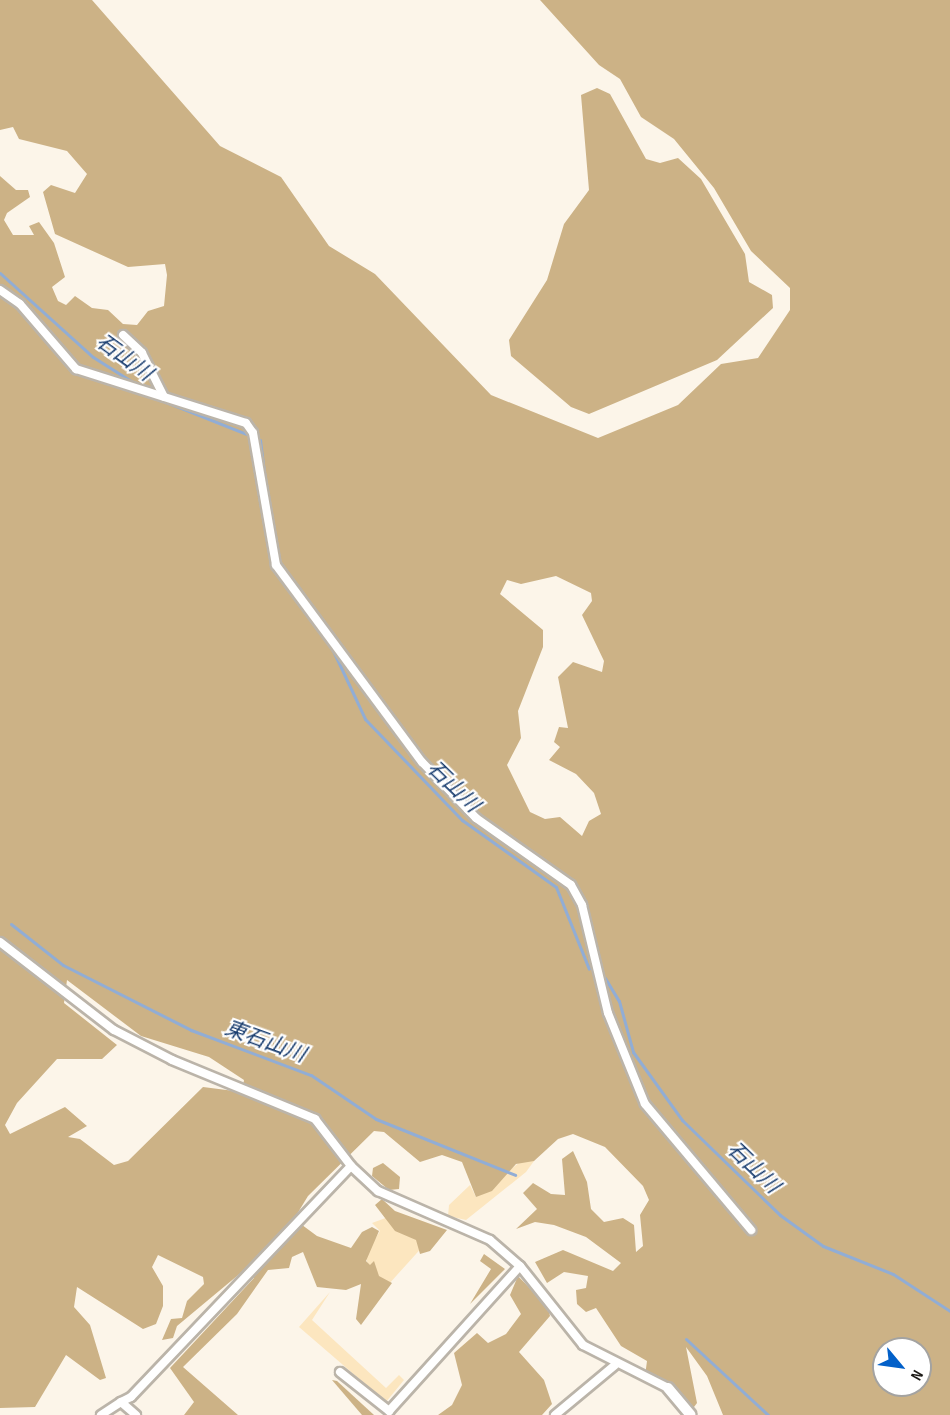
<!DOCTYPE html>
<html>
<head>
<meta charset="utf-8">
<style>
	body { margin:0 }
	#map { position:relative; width:950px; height:1415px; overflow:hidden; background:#fcf5e9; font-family:"Sofia Sans Condensed","Noto Sans JP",sans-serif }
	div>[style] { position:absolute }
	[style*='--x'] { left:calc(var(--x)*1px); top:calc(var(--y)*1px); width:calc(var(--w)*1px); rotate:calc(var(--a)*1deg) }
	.green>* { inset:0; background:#fce6bf }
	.forest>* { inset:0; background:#ccb286 }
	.stream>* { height:3px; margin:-1.5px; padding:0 1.5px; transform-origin:1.5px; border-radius:1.5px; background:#91add5 }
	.roads { filter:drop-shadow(2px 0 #bbb4a9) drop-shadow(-2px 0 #bbb4a9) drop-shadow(0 2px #bbb4a9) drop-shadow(0 -2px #bbb4a9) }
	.minor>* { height:8px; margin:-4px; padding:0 4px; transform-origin:4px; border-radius:4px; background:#fff }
	.tertiary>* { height:10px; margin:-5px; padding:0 5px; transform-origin:5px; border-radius:5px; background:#fff }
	span { translate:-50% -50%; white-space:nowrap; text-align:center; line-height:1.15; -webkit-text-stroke:4.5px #fff; paint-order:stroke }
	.water-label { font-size:21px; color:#183c6e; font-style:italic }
	.north { position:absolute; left:872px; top:1337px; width:60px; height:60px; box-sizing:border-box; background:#fff; border:2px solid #a4a3a1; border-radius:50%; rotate:119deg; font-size:16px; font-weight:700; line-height:24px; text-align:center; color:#1b1915 }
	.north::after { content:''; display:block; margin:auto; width:21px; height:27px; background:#0260c9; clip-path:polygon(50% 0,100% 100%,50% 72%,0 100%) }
</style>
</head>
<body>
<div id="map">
	<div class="green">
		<i style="clip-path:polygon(525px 1158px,534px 1161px,526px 1172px,466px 1220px,448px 1216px,449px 1205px,470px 1185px,476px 1197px)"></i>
		<i style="clip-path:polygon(391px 1216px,435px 1233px,378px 1296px,365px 1255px,380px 1231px,372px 1223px)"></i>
		<i style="clip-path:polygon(330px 1292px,312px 1320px,386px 1388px,399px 1375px,404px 1380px,386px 1402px,299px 1327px)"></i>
	</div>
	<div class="forest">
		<i style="clip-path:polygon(evenodd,0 0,92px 0,220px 146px,281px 177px,329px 246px,375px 274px,491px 395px,598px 438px,678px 405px,721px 364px,758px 358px,790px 310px,790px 288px,751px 251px,714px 188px,674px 139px,641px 117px,620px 79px,599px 65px,540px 0,950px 0,950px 1415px,723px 1415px,707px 1376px,686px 1347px,697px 1403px,691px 1411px,645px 1376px,647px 1361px,621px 1346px,596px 1308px,586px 1312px,577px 1304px,576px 1290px,586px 1288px,588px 1276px,564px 1272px,547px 1283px,535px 1262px,563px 1250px,613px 1271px,621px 1263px,586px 1237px,554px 1225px,535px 1222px,516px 1229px,537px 1209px,523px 1193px,533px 1183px,551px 1194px,565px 1195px,562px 1159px,573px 1151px,587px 1182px,591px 1209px,604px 1222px,623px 1218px,634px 1225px,636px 1252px,643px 1246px,640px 1215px,649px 1200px,643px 1186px,605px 1147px,573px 1134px,558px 1139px,534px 1161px,516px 1164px,492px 1191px,476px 1197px,462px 1162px,442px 1155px,420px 1162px,384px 1132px,374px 1131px,308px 1196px,294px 1219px,317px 1236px,351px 1248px,362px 1232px,372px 1227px,379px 1231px,366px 1261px,370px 1265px,374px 1261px,379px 1276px,392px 1283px,361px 1325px,356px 1319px,361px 1284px,346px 1290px,317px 1287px,303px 1252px,292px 1257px,289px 1268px,268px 1270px,237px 1314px,183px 1367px,238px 1415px,184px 1415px,194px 1402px,170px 1368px,254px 1278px,243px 1271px,177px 1326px,173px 1338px,162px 1340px,171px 1319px,182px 1318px,187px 1301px,204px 1284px,203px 1277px,158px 1255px,152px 1267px,163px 1286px,163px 1306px,156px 1324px,143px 1329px,77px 1287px,74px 1307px,90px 1325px,106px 1378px,100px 1380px,66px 1355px,35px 1407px,0 1408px,0 176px,16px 190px,28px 190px,30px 197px,7px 213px,4px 220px,13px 235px,34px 235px,29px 226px,39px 222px,54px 243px,65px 277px,52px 287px,58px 301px,66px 305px,75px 296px,92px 308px,108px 310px,123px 324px,137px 325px,148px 311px,164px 306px,167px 275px,165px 264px,128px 267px,55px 234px,43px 192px,51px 185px,75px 193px,87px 174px,67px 151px,19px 139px,13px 127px,0 130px,0 0,556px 576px,591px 593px,592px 601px,582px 615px,604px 661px,602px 672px,573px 662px,558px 677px,568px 728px,559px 727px,554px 742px,560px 747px,549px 760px,576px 774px,594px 793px,601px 814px,589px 821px,582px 836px,560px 817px,545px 819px,530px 812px,507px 765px,521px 738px,518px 711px,543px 647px,543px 630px,500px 594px,507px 580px,521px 584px,556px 576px,0 0,67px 980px,141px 1036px,209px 1057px,244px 1080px,242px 1092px,203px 1087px,128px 1161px,114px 1165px,80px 1139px,68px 1137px,87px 1126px,65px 1107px,10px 1134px,5px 1125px,17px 1103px,57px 1059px,102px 1059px,117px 1045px,64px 1003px,67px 980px,0 0,884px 1349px,920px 1349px,920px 1385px,884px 1385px,884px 1349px)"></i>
		<i style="clip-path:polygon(597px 88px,610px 94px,646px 159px,660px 163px,678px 158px,701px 179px,745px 254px,749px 282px,772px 295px,773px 308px,717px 360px,589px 414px,571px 407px,511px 356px,509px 340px,547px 280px,564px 224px,589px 190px,581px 95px)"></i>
		<i style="clip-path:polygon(383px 1163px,400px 1177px,399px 1189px,389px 1190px,372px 1176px,373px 1168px)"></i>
		<i style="clip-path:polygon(382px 1199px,395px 1211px,447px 1230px,430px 1251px,420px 1254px,416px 1240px,395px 1231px,375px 1205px)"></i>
		<i style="clip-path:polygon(484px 1254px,505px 1269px,470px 1304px,491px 1269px,480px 1261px)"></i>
		<i style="clip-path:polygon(518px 1276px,548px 1307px,550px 1316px,519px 1352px,544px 1380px,552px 1404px,542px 1415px,438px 1415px,452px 1405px,462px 1385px,454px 1353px,477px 1333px,488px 1343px,506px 1334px,521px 1314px,510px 1295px)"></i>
		<i style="clip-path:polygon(332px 1380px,337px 1381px,374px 1415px,362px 1415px)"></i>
	</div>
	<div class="stream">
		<i style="--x:0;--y:273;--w:125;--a:42.1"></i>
		<i style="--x:93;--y:357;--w:58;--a:32.3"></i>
		<i style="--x:151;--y:396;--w:105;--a:21.7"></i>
		<i style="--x:260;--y:440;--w:40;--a:82.9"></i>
		<i style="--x:285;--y:570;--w:24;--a:52"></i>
		<i style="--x:329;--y:642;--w:85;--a:64.9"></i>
		<i style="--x:365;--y:719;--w:140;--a:46.2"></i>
		<i style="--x:462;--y:820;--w:115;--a:35.5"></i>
		<i style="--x:556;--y:887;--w:88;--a:68.1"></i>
		<i style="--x:11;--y:924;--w:66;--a:38.3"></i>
		<i style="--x:63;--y:965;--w:144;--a:26.9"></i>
		<i style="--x:191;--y:1030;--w:128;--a:20.6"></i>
		<i style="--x:311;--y:1075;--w:78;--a:34.1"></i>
		<i style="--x:376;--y:1119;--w:150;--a:21.9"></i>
		<i style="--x:605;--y:978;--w:27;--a:59"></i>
		<i style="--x:619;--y:1001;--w:53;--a:74.6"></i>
		<i style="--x:633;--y:1052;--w:84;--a:54.2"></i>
		<i style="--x:682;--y:1120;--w:136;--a:44.1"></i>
		<i style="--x:780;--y:1215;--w:53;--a:35.8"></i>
		<i style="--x:823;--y:1246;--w:75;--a:21.8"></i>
		<i style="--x:893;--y:1274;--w:68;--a:33"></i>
		<i style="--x:686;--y:1339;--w:112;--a:42.8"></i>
	</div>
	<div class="roads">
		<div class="minor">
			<i style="--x:0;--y:290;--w:24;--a:35"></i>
			<i style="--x:20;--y:304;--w:86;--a:49.3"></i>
			<i style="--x:76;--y:369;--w:178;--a:17.6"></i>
			<i style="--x:246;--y:423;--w:12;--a:55"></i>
			<i style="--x:253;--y:433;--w:134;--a:80.1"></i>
			<i style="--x:276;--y:565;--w:245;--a:53.5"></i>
			<i style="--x:422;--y:762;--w:78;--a:46"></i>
			<i style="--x:476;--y:818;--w:116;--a:35.2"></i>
			<i style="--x:571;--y:885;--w:23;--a:61"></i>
			<i style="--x:582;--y:905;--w:111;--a:76.5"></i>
			<i style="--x:608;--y:1013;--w:98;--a:67.9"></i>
			<i style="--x:645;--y:1104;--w:165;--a:49.9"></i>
			<i style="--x:123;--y:335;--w:26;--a:43"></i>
			<i style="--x:142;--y:353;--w:49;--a:63.4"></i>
			<i style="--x:0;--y:942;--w:144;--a:37.7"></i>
			<i style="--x:114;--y:1030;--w:65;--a:27.3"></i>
			<i style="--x:172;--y:1060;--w:155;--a:22.4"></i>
			<i style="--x:315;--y:1119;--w:59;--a:52.5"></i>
			<i style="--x:340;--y:1372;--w:63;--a:38.5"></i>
			<i style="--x:389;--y:1411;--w:195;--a:-47.9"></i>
			<i style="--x:101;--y:1415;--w:24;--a:-33"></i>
			<i style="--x:136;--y:1415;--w:20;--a:-139"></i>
			<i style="--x:121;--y:1402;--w:11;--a:-27"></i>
			<i style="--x:131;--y:1397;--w:319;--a:-46.4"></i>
			<i style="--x:351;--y:1166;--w:37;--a:43"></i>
			<i style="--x:378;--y:1191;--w:122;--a:23.6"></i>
			<i style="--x:490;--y:1240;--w:40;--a:41"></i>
			<i style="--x:520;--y:1266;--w:101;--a:51.4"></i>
			<i style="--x:583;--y:1345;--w:95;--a:26.8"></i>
			<i style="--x:555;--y:1415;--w:78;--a:-39.8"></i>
		</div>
		<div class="tertiary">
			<i style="--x:668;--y:1388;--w:35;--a:50"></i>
		</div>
	</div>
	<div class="water-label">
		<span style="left:124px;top:358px;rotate:36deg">石山川</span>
		<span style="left:453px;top:787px;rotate:44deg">石山川</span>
		<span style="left:265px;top:1042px;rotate:20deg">東石山川</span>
		<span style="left:753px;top:1168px;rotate:44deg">石山川</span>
	</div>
	<div class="north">N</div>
</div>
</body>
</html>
